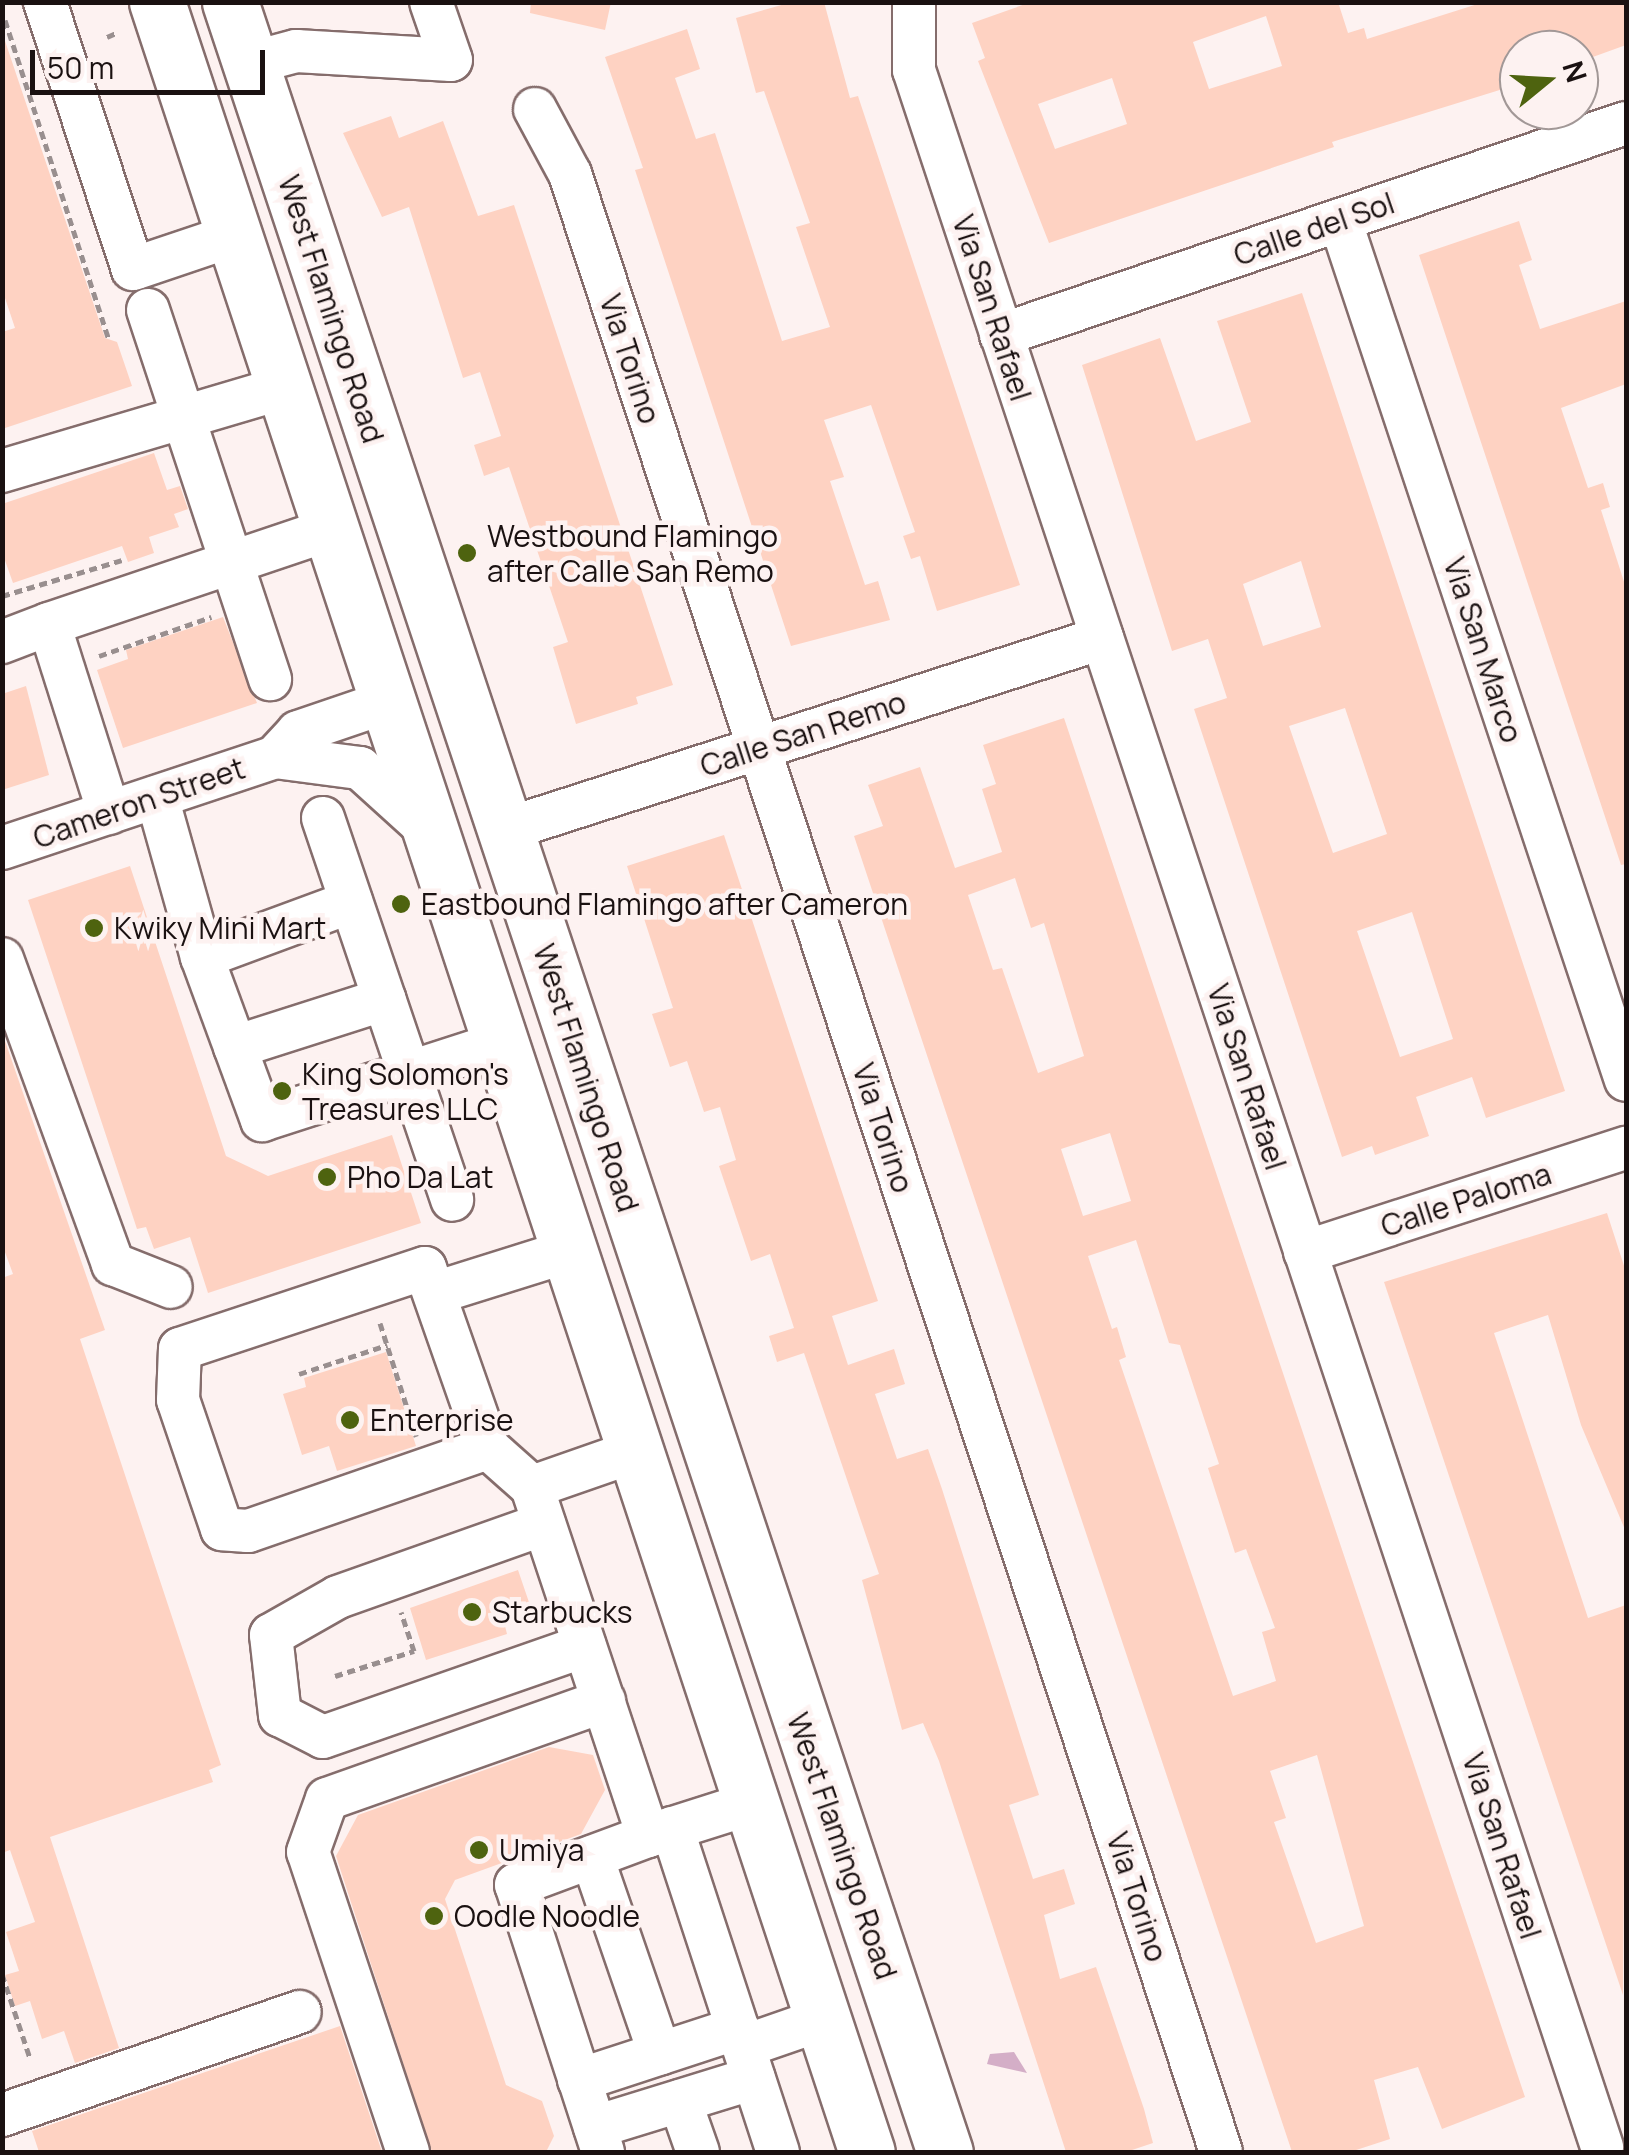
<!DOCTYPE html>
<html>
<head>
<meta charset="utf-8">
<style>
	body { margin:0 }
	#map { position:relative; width:1629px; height:2155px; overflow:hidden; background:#fdf2f1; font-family:Manrope,sans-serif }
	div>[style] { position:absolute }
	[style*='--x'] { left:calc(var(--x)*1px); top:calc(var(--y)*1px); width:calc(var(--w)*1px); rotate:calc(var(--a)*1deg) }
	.water>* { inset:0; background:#d4aec7 }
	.building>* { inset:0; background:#fed2c2 }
	.path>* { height:5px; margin-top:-2.5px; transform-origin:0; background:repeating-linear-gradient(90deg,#998f8f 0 8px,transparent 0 13px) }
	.roads { filter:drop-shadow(2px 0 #856d6c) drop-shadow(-2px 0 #856d6c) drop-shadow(0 2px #856d6c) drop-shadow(0 -2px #856d6c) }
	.minor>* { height:42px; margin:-21px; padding:0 21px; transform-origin:21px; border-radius:21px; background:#fff }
	.major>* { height:55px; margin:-27.5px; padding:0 27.5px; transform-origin:27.5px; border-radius:27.5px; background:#fff }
	.dots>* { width:28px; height:28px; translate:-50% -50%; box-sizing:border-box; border:5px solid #fdf2f1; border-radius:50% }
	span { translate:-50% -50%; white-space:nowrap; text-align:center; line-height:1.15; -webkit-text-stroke:9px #fdf2f1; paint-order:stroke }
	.street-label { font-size:30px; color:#1a1111 }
	.poi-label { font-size:30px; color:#1a1111 }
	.left { translate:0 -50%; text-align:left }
	.frame { position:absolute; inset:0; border:5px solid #1a1111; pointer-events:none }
	.north { position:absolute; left:1499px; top:30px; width:100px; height:100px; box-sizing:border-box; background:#fdf2f1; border:2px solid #a29897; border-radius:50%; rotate:72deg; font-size:28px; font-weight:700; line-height:40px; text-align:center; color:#1a1111 }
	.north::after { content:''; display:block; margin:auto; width:35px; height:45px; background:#4e630f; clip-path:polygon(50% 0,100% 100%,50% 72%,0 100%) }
	.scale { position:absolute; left:30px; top:50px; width:235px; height:45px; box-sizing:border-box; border:5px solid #1a1111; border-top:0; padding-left:12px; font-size:30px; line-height:35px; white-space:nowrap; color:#1a1111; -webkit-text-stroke:8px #fdf2f1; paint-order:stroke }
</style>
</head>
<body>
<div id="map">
	<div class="water">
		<i style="clip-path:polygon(1014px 2052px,1027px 2073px,987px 2064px,990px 2054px)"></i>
	</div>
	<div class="building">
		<i style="clip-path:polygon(531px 2px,611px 2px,605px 30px,530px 13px)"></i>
		<i style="clip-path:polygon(792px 2px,824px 2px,850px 98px,858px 96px,1020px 585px,937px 611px,920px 556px,911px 559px,903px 536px,915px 532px,871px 405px,824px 420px,844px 477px,830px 481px,865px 585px,878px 581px,890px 620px,791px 646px,635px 170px,643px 168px,605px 57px,687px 29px,700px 69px,675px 78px,696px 139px,715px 133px,782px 341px,830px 327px,796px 227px,810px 223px,764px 91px,756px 93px,736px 18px)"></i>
		<i style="clip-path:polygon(evenodd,1031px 2px,1338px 2px,1348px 33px,1364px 28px,1367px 39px,1484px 2px,1626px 2px,1626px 45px,1579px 62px,1579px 50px,1519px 50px,1519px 84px,1332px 142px,1334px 147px,1049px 243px,978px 61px,985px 58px,972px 23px,1031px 2px,1266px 16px,1282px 66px,1209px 89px,1193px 42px,1266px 16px,1031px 2px,1112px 78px,1127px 124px,1055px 149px,1038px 104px,1112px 78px)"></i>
		<i style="clip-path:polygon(2px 32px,105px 338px,117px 342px,132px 386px,2px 429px,2px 332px,15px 328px,2px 289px)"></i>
		<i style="clip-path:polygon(391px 116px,399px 138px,443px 121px,478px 216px,514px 205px,673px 685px,636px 697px,638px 704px,576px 724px,553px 647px,568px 642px,509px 467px,484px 476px,474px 445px,501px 436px,480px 372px,463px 378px,409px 207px,382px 217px,343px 133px)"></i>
		<i style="clip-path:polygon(1519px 221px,1532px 260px,1519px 265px,1540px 329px,1626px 301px,1626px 384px,1561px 408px,1588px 488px,1603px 483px,1610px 507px,1601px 510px,1626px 588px,1626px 864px,1621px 865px,1419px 255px)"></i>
		<i style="clip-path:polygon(evenodd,1302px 293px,1565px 1091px,1486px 1118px,1472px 1077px,1416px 1097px,1429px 1136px,1375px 1155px,1372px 1146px,1342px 1157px,1194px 709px,1227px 698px,1208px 639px,1172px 651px,1082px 365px,1160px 338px,1196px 441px,1251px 422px,1217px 321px,1302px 293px,1301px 561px,1321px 627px,1263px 646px,1243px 584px,1301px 561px,1302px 293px,1345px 708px,1387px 834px,1333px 853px,1289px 726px,1345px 708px,1302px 293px,1412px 912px,1453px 1039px,1400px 1057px,1357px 931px,1412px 912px)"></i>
		<i style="clip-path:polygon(154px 453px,167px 490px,180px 486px,188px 509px,174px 514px,179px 527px,149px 537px,154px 553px,128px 562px,122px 546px,13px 583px,2px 552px,2px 504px)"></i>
		<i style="clip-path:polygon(223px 617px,257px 703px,123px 748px,97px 670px,128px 659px,126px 650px)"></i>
		<i style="clip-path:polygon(26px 686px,49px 775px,2px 790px,2px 694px)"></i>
		<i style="clip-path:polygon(evenodd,1064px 718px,1525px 2097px,1442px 2129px,1418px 2067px,1374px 2080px,1390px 2139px,1350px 2152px,1292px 2152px,854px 836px,883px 826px,868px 785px,920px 767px,955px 868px,1002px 852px,982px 789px,996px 784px,983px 745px,1064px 718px,1015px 878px,1031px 928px,1044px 923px,1084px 1056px,1038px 1073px,1002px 968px,993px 970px,968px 895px,1015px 878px,1064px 718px,1110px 1133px,1131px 1201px,1083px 1216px,1061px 1149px,1110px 1133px,1064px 718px,1136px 1240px,1169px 1343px,1180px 1345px,1219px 1464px,1208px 1468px,1235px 1553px,1246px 1549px,1275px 1628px,1262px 1632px,1276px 1681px,1233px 1696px,1119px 1360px,1126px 1357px,1117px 1327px,1112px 1329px,1088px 1256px,1136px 1240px,1064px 718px,1317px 1755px,1364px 1926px,1316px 1943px,1274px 1822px,1286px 1818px,1270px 1771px,1317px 1755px)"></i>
		<i style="clip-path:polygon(724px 835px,878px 1301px,832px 1316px,848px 1365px,894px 1349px,905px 1384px,875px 1394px,897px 1459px,928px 1449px,942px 1489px,1039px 1795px,1009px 1805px,1033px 1879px,1064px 1869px,1075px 1904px,1044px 1915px,1060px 1979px,1096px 1967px,1144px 2109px,1153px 2143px,1126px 2152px,1066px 2152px,939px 1761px,923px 1723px,902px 1730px,862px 1580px,879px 1574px,804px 1353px,777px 1362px,769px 1336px,794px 1328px,770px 1254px,751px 1261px,719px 1166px,736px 1160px,720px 1107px,704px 1112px,687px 1061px,670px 1067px,652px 1014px,673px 1008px,627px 866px)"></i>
		<i style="clip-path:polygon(130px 866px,226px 1156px,268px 1176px,392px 1135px,421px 1223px,208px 1293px,190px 1237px,154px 1249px,146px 1227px,137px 1229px,28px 900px)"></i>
		<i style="clip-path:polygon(4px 1038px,105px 1330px,80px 1339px,221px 1765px,209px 1770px,213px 1782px,50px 1837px,119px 2048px,75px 2063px,64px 2031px,42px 2039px,30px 2001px,15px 2006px,5px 1975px,19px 1971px,6px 1932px,35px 1922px,10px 1850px,2px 1853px,2px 1278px,13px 1274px,2px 1244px)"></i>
		<i style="clip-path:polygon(1607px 1213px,1626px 1272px,1626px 1532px,1581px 1425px,1548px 1315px,1494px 1333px,1588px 1618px,1626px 1605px,1623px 1995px,1384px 1282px)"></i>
		<i style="clip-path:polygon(386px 1352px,416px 1446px,337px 1471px,329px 1446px,302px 1455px,283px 1394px,306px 1387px,304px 1378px)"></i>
		<i style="clip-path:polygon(518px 1570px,534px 1617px,505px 1626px,507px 1634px,426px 1660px,410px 1608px)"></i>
		<i style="clip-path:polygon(549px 1747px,593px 1755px,605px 1790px,581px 1834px,455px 1880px,445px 1899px,506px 2085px,542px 2101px,554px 2136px,546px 2152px,432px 2152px,336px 1856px,358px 1815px)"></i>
		<i style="clip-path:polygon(340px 2026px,382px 2152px,39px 2152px,32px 2131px)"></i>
	</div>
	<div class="path">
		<i style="--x:5;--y:20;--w:337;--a:72"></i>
		<i style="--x:107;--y:37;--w:10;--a:-24"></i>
		<i style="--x:2;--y:596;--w:125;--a:-16.7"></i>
		<i style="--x:99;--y:656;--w:119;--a:-19.2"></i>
		<i style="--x:380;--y:1323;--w:119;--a:72.3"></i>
		<i style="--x:299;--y:1374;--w:93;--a:-18.2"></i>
		<i style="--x:335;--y:1676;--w:83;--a:-17.6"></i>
		<i style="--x:414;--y:1651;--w:41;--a:-108.4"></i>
		<i style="--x:2;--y:1974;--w:89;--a:71.6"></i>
	</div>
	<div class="roads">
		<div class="minor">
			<i style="--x:45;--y:2;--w:281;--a:71.8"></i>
			<i style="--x:133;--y:269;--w:107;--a:-18.6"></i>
			<i style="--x:914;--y:2;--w:68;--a:90"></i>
			<i style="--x:914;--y:70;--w:2188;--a:71.67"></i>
			<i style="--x:251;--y:63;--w:47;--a:-14.9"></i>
			<i style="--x:296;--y:51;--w:155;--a:3.3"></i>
			<i style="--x:451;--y:60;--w:61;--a:-109"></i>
			<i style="--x:535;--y:109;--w:74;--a:61.7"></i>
			<i style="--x:570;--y:174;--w:2082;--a:71.78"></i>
			<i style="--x:1340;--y:220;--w:906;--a:71.61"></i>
			<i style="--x:148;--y:310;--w:389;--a:71.7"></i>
			<i style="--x:1001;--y:335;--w:660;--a:-18.74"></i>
			<i style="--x:2;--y:471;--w:295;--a:-16.5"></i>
			<i style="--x:2;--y:642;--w:50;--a:-21"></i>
			<i style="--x:275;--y:757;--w:86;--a:7.4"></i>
			<i style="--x:360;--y:768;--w:86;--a:42.2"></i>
			<i style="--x:157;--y:797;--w:166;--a:74.3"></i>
			<i style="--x:202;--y:957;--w:174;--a:69.8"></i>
			<i style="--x:262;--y:1120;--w:253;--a:-17.9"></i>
			<i style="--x:109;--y:813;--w:198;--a:-107.6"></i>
			<i style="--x:49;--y:624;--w:299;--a:-18.6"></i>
			<i style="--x:323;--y:818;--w:403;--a:71.3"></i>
			<i style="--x:504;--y:830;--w:628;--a:-17.8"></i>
			<i style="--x:2;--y:848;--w:288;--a:-18.4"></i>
			<i style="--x:275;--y:757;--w:34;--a:-47"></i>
			<i style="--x:298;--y:732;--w:96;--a:-18.8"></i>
			<i style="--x:202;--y:957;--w:159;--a:-20.3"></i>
			<i style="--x:2;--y:959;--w:325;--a:70"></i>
			<i style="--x:113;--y:1264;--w:62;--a:21.6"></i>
			<i style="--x:235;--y:1047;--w:157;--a:-17.7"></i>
			<i style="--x:1305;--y:1252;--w:337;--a:-18"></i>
			<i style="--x:435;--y:1293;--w:144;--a:-17.4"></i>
			<i style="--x:488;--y:1448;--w:254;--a:160.9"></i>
			<i style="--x:248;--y:1531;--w:26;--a:-176"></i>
			<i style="--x:222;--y:1529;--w:136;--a:-108.8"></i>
			<i style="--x:178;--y:1400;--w:51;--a:-87.8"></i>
			<i style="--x:180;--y:1349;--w:258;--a:-18.3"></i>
			<i style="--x:425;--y:1268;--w:191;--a:70.7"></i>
			<i style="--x:488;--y:1448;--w:59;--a:41.6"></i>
			<i style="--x:532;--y:1487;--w:368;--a:71.6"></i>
			<i style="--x:648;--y:1836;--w:112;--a:-17.6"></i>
			<i style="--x:532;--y:1487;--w:112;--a:-19.2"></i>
			<i style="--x:544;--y:1524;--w:219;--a:160.5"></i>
			<i style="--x:338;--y:1597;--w:77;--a:150.4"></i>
			<i style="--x:271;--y:1635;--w:81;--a:83.6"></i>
			<i style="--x:280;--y:1715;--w:48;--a:27.1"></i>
			<i style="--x:323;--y:1737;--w:277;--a:-19.2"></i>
			<i style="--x:672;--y:1828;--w:341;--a:71.9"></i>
			<i style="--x:592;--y:1857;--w:208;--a:71"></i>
			<i style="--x:745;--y:2046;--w:83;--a:-19.1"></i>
			<i style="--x:579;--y:2080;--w:167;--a:-18.1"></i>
			<i style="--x:680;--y:2101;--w:54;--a:70.6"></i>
			<i style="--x:2;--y:2115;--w:315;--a:-19.1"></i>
			<i style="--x:595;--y:2127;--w:166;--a:-17.1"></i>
			<i style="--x:408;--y:2152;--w:316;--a:-108.4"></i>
			<i style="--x:308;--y:1852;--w:56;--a:-70.3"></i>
			<i style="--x:327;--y:1799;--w:294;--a:-19.5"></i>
			<i style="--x:603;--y:2152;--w:281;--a:-108"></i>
			<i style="--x:516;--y:1885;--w:141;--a:-20.4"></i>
		</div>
		<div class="major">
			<i style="--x:157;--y:2;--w:2264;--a:71.73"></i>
			<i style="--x:230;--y:2;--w:2266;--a:71.61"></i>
		</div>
	</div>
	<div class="dots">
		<i style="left:467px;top:553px;background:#4e630f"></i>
		<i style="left:401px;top:904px;background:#4e630f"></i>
		<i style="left:94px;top:928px;background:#4e630f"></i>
		<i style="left:282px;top:1091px;background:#4e630f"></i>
		<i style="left:327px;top:1177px;background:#4e630f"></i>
		<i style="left:350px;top:1420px;background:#4e630f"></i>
		<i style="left:472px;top:1612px;background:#4e630f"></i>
		<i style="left:479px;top:1850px;background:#4e630f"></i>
		<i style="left:434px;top:1916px;background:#4e630f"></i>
	</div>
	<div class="street-label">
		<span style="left:1314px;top:229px;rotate:-19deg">Calle del Sol</span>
		<span style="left:992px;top:308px;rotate:72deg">Via San Rafael</span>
		<span style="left:331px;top:309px;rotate:72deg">West Flamingo Road</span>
		<span style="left:630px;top:359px;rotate:72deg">Via Torino</span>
		<span style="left:1483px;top:650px;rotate:72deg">Via San Marco</span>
		<span style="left:803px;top:734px;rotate:-18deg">Calle San Remo</span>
		<span style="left:139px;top:803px;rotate:-19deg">Cameron Street</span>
		<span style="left:1247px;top:1077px;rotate:72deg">Via San Rafael</span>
		<span style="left:586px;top:1078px;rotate:72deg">West Flamingo Road</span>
		<span style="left:883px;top:1128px;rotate:72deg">Via Torino</span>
		<span style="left:1466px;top:1200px;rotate:-18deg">Calle Paloma</span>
		<span style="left:842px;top:1846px;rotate:71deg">West Flamingo Road</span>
		<span style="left:1502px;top:1846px;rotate:72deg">Via San Rafael</span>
		<span style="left:1137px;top:1897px;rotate:72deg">Via Torino</span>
	</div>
	<div class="poi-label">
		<span class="left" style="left:487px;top:553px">Westbound Flamingo<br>after Calle San Remo</span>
		<span class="left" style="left:421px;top:904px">Eastbound Flamingo after Cameron</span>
		<span class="left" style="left:114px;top:928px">Kwiky Mini Mart</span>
		<span class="left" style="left:302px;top:1091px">King Solomon's<br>Treasures LLC</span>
		<span class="left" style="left:347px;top:1177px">Pho Da Lat</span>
		<span class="left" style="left:370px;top:1420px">Enterprise</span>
		<span class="left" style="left:492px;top:1612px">Starbucks</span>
		<span class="left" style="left:499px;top:1850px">Umiya</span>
		<span class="left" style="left:454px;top:1916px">Oodle Noodle</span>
	</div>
	<div class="frame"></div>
	<div class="north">N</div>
	<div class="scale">50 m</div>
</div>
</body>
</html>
